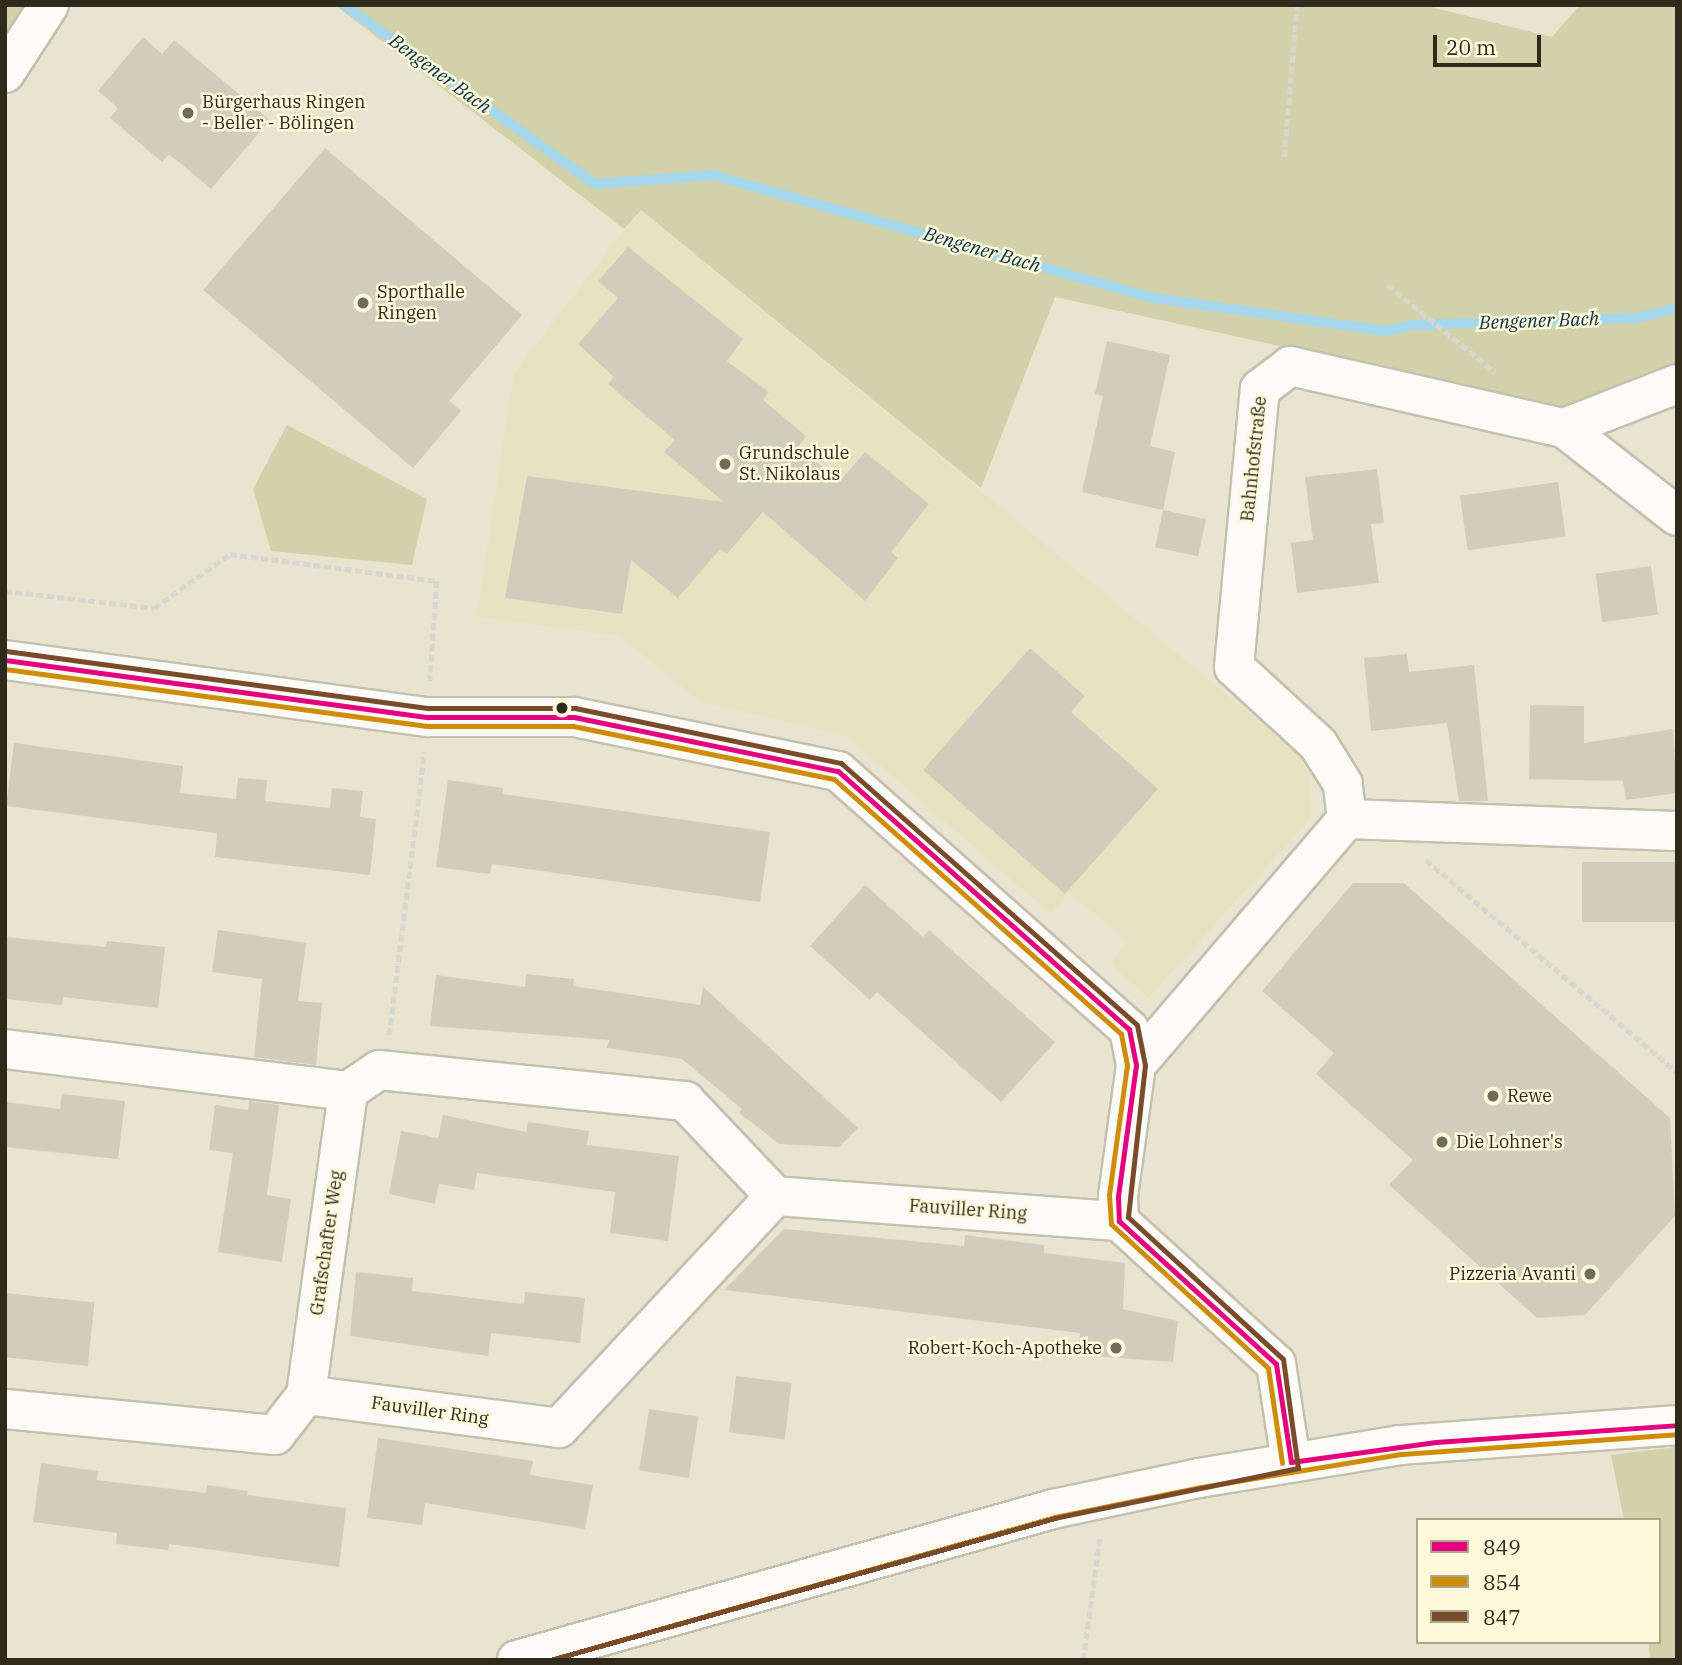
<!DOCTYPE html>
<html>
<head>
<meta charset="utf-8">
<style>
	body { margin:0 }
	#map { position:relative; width:1682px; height:1665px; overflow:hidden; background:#e8e4d0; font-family:"IBM Plex Serif",serif }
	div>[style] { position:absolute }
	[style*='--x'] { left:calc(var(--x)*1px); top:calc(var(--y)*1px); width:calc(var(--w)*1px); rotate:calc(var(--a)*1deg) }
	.built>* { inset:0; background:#e9e2c0 }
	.green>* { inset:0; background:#d2d2aa }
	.stream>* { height:10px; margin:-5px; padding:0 5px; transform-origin:5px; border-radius:5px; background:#a5d7ed }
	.building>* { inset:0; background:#d1cdbd; transform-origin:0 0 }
	.path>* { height:4.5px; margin-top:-2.25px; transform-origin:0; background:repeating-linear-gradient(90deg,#d8d6d0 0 7px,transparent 0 10.5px) }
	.roads { filter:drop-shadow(2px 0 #c3c0b0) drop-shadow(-2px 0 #c3c0b0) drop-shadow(0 2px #c3c0b0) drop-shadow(0 -2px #c3c0b0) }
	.minor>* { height:38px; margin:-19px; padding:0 19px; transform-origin:19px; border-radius:19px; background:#fcfbf8 }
	.major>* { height:38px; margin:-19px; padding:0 19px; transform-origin:19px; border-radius:19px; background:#fcfbf8 }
	.bus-1>* { height:5px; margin:-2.5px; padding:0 2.5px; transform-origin:2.5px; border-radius:2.5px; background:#e5007d }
	.bus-2>* { height:5px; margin:-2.5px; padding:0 2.5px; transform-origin:2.5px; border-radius:2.5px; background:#cf8d06 }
	.bus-3>* { height:5px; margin:-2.5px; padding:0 2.5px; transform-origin:2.5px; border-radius:2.5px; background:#7a4b2a }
	.dots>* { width:19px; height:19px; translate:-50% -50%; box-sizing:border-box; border:4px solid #fff8da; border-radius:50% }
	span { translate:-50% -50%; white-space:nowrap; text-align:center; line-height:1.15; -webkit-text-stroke:5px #fff8da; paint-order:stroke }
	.poi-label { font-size:18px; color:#2e2b1d }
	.left { translate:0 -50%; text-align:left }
	.right { translate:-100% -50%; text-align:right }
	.street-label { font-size:18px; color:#2e2b1d }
	.water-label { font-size:19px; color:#033145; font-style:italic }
	.frame { position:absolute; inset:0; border:7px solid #2e2b1d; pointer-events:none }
	.legend { position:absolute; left:1416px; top:1518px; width:245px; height:126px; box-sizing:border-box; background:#fff8da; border:2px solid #aba68e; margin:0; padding:9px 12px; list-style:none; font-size:21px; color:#2e2b1d }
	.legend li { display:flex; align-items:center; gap:14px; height:35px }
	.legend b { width:35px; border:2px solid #aba68e }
	.scale { position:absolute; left:1433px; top:35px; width:108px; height:32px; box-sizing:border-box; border:4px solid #2e2b1d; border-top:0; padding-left:9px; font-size:21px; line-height:24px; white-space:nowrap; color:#2e2b1d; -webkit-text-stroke:5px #fff8da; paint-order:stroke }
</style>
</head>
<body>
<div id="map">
	<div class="built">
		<i style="clip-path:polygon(640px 210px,1308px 762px,1311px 817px,1148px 998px,1111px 963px,1128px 941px,1069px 892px,1051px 914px,847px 736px,701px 702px,620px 636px,477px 617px,514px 373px)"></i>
	</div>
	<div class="green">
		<i style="clip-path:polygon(5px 5px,28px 5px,5px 40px)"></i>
		<i style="clip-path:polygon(335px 5px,1423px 5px,1552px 37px,1580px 5px,1677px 5px,1677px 370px,1573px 410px,1055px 297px,981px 488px,641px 210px,624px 229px)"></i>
		<i style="clip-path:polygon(287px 425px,427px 499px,412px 565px,271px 551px,253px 489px)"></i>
		<i style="clip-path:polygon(1677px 1447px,1677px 1660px,1651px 1660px,1648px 1642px,1659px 1642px,1659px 1520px,1624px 1520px,1611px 1455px)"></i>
	</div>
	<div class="stream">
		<i style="--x:344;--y:5;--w:308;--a:35.5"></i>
		<i style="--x:595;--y:184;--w:117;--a:-4.4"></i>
		<i style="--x:712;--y:175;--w:459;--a:15.6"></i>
		<i style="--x:1154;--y:298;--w:234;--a:8.1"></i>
		<i style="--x:1386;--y:331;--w:29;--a:-12"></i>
		<i style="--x:1414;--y:325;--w:223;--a:-1.8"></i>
		<i style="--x:1637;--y:318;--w:41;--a:-14"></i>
	</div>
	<div class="building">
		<i style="clip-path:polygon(143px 37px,162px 54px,174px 40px,270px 120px,211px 189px,169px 154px,162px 162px,110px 118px,118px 108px,98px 91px)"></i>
		<i style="clip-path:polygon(325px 148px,522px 315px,449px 401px,461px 411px,413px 468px,203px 290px)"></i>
		<i style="clip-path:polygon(628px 247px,743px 339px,727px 361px,769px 392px,763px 400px,806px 436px,798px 447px,840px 481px,865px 452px,929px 504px,891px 552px,898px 558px,865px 601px,763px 512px,727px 554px,720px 549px,678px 598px,631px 560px,622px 614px,505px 598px,527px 476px,724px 502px,664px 452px,675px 440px,608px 384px,614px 377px,578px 344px,618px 298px,598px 281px)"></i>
		<i style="clip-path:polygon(1107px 341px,1170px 355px,1150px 446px,1175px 452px,1163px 510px,1082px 492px,1103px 396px,1095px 394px)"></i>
		<i style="clip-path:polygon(1377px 469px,1384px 523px,1371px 524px,1379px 583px,1297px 593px,1291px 543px,1313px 540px,1305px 477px)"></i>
		<i style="left:1558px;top:482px;width:55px;height:99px;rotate:82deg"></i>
		<i style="left:1163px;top:510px;width:44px;height:38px;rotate:12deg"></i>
		<i style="left:1651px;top:566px;width:49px;height:56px;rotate:82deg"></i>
		<i style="clip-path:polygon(1030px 648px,1085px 696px,1071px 712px,1158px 789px,1065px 894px,923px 770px)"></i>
		<i style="clip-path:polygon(1407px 654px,1409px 672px,1474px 665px,1488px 801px,1459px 801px,1447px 723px,1371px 731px,1364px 658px)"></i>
		<i style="clip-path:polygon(1530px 705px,1584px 706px,1584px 743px,1673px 729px,1677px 793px,1626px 800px,1623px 781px,1529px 779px)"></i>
		<i style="clip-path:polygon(14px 743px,183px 766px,180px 793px,236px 799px,238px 778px,267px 780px,265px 801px,330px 808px,332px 788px,363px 791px,360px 817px,376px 819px,370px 875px,215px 857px,217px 833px,6px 806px)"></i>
		<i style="clip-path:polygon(448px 780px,503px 788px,502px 794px,770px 832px,760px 902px,492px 864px,490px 874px,436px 867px)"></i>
		<i style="left:1582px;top:862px;width:95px;height:60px"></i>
		<i style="clip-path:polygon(1353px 883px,1404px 883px,1670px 1118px,1675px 1216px,1585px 1315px,1537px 1318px,1389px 1185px,1413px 1160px,1316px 1074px,1334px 1053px,1262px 991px)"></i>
		<i style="clip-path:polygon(865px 885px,923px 937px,929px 930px,1055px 1042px,1001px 1102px,877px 992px,870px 1000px,810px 946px)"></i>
		<i style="clip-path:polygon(218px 930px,306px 943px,298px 1001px,322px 1003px,316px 1065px,254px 1057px,262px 979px,212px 972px)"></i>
		<i style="clip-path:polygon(5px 937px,106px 947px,107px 941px,165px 947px,158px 1008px,63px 997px,62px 1005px,5px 999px)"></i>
		<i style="clip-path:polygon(526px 974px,574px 979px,573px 986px,700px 1005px,703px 987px,858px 1128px,839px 1147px,780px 1144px,739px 1113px,742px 1109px,682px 1059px,607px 1048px,609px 1040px,430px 1026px,436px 975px,525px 987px)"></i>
		<i style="clip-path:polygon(62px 1094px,125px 1101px,118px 1159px,5px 1147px,5px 1102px,60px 1109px)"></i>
		<i style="clip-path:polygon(249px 1101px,279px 1105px,267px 1195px,291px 1199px,282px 1262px,218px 1252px,233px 1153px,209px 1150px,215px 1105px,248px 1110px)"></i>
		<i style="clip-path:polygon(443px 1115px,526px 1132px,528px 1122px,589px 1131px,587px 1145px,679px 1156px,668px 1241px,610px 1233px,615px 1192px,477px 1173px,474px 1190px,439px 1184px,435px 1204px,389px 1194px,401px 1131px,438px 1138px)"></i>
		<i style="clip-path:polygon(784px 1229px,964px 1246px,965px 1235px,1044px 1245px,1044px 1253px,1125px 1263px,1123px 1309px,1178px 1321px,1173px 1362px,1078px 1355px,1080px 1333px,724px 1290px)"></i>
		<i style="clip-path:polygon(356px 1272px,413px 1278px,412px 1291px,524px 1304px,525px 1292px,585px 1298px,580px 1343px,491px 1333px,488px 1356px,350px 1336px)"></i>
		<i style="left:5px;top:1293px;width:90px;height:64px;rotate:6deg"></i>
		<i style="left:736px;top:1376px;width:56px;height:57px;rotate:7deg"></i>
		<i style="left:649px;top:1409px;width:50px;height:62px;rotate:9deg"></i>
		<i style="clip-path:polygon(378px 1438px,533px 1461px,530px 1475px,593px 1485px,585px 1529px,425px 1503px,422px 1525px,367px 1518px)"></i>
		<i style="clip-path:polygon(41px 1463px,98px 1471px,97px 1480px,206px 1493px,207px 1485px,248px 1491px,247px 1495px,346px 1508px,339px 1567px,169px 1544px,168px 1550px,116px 1544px,117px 1533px,33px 1522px)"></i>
	</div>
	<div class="path">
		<i style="--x:1284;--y:157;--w:153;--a:-85.1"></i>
		<i style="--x:1388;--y:285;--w:138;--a:39.1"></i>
		<i style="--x:5;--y:591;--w:150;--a:6.5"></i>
		<i style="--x:154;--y:608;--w:93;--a:-35.4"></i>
		<i style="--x:230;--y:554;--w:209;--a:7.4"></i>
		<i style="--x:437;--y:581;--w:100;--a:94"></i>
		<i style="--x:1426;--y:860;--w:329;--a:40.2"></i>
		<i style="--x:389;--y:1035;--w:285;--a:-82.9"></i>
		<i style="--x:1083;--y:1660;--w:125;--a:-82.2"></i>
	</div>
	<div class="roads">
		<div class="minor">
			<i style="--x:5;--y:73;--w:81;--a:-57.1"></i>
			<i style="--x:1564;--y:428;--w:121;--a:-21.3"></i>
			<i style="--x:5;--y:660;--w:427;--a:7.7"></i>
			<i style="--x:428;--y:717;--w:146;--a:0"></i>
			<i style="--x:574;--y:717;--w:269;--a:11.6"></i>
			<i style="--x:838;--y:771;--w:389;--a:41.6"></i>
			<i style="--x:1129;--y:1029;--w:37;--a:79"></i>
			<i style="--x:1136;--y:1065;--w:132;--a:97.8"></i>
			<i style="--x:1118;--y:1196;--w:25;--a:88"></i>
			<i style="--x:1119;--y:1221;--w:212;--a:42.3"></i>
			<i style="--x:1276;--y:1364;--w:99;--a:81.3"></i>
			<i style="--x:1347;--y:819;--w:330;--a:2.1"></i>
			<i style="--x:5;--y:1049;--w:346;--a:7"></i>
			<i style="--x:348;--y:1091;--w:37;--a:-34"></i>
			<i style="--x:379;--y:1070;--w:308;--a:5.8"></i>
			<i style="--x:685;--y:1101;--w:131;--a:46.5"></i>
			<i style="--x:775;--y:1196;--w:345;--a:4.2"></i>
			<i style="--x:1136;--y:1065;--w:324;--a:-49.4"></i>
			<i style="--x:1347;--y:819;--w:35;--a:-97"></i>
			<i style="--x:1343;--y:784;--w:47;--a:-122"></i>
			<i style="--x:1318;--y:744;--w:114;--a:-137.5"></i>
			<i style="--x:1234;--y:667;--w:279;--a:-84.7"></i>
			<i style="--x:1260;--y:389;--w:38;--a:-37"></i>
			<i style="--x:1290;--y:366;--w:281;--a:12.8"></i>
			<i style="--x:1564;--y:428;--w:143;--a:37.9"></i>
			<i style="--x:306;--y:1395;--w:255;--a:7.4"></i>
			<i style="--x:559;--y:1428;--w:317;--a:-47"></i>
			<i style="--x:5;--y:1409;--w:271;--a:5.5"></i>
			<i style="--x:275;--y:1435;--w:51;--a:-52.2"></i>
			<i style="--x:306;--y:1395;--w:307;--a:-82.1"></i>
		</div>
		<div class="major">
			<i style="--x:517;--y:1660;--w:557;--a:-15.73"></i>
			<i style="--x:1053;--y:1509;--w:149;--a:-12"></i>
			<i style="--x:1199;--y:1478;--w:204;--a:-9.3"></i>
			<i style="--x:1400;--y:1445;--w:278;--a:-4.1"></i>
		</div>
	</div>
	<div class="bus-1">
		<i style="--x:5;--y:660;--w:427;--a:7.7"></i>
		<i style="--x:428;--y:717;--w:146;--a:0"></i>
		<i style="--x:574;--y:717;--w:269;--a:11.6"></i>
		<i style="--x:838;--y:771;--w:389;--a:41.6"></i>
		<i style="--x:1129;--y:1029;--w:37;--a:79"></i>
		<i style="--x:1136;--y:1065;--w:132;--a:97.8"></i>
		<i style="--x:1118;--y:1196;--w:25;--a:88"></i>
		<i style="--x:1119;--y:1221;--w:212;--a:42.3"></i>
		<i style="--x:1276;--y:1364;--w:99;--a:81.3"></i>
		<i style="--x:1291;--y:1462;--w:146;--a:-7.9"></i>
		<i style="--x:1436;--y:1442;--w:242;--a:-4"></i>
	</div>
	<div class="bus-2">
		<i style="--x:5;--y:669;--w:426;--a:7.7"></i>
		<i style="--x:427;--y:726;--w:146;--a:0"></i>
		<i style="--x:573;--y:726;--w:266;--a:11.5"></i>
		<i style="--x:834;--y:779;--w:384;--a:41.6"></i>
		<i style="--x:1121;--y:1034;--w:32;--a:79"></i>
		<i style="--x:1127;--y:1065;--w:131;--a:97.9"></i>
		<i style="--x:1109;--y:1195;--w:29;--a:86"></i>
		<i style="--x:1111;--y:1224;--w:213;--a:42.5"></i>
		<i style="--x:1268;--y:1368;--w:96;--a:81.6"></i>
		<i style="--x:550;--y:1660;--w:525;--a:-15.81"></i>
		<i style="--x:1055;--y:1517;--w:149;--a:-11.6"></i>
		<i style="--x:1201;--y:1487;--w:203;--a:-9.4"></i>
		<i style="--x:1401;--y:1454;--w:277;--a:-4.1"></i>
	</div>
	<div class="bus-3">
		<i style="--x:6;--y:651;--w:427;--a:7.7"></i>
		<i style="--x:429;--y:708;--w:146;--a:0"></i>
		<i style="--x:575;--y:708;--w:272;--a:11.7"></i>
		<i style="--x:841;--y:763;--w:395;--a:41.5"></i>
		<i style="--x:1137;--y:1025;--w:41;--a:78.7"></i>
		<i style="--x:1145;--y:1065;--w:153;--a:96.4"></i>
		<i style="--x:1128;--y:1217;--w:210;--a:42.5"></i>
		<i style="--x:1283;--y:1359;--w:110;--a:82.2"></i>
		<i style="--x:1298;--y:1468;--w:248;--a:168.4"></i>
		<i style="--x:1055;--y:1518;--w:525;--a:164.29"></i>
	</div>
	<div class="dots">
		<i style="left:188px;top:113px;background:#6f6c5c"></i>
		<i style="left:363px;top:303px;background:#6f6c5c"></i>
		<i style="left:725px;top:464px;background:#6f6c5c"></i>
		<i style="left:562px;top:708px;background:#2e2b1d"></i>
		<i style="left:1493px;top:1096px;background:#6f6c5c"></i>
		<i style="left:1442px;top:1142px;background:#6f6c5c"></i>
		<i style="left:1590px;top:1274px;background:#6f6c5c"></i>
		<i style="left:1116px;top:1348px;background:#6f6c5c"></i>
	</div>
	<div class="poi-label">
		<span class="left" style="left:202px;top:113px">Bürgerhaus Ringen<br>- Beller - Bölingen</span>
		<span class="left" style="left:377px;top:303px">Sporthalle<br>Ringen</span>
		<span class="left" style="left:739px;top:464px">Grundschule<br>St. Nikolaus</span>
		<span class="left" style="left:1507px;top:1096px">Rewe</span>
		<span class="left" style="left:1456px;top:1142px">Die Lohner's</span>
		<span class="right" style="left:1576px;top:1274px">Pizzeria Avanti</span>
		<span class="right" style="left:1102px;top:1348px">Robert-Koch-Apotheke</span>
	</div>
	<div class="street-label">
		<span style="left:1254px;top:459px;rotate:-84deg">Bahnhofstraße</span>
		<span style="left:968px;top:1210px;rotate:4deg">Fauviller Ring</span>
		<span style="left:327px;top:1243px;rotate:-82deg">Grafschafter Weg</span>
		<span style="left:430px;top:1411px;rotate:8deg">Fauviller Ring</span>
	</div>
	<div class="water-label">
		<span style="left:440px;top:74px;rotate:36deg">Bengener Bach</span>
		<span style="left:982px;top:250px;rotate:16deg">Bengener Bach</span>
		<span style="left:1539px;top:321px;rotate:-2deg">Bengener Bach</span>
	</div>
	<div class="frame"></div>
	<ul class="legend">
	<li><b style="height:9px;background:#e5007d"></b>849</li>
	<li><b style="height:9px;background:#cf8d06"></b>854</li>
	<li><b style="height:9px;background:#7a4b2a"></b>847</li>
	</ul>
	<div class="scale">20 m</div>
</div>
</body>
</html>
